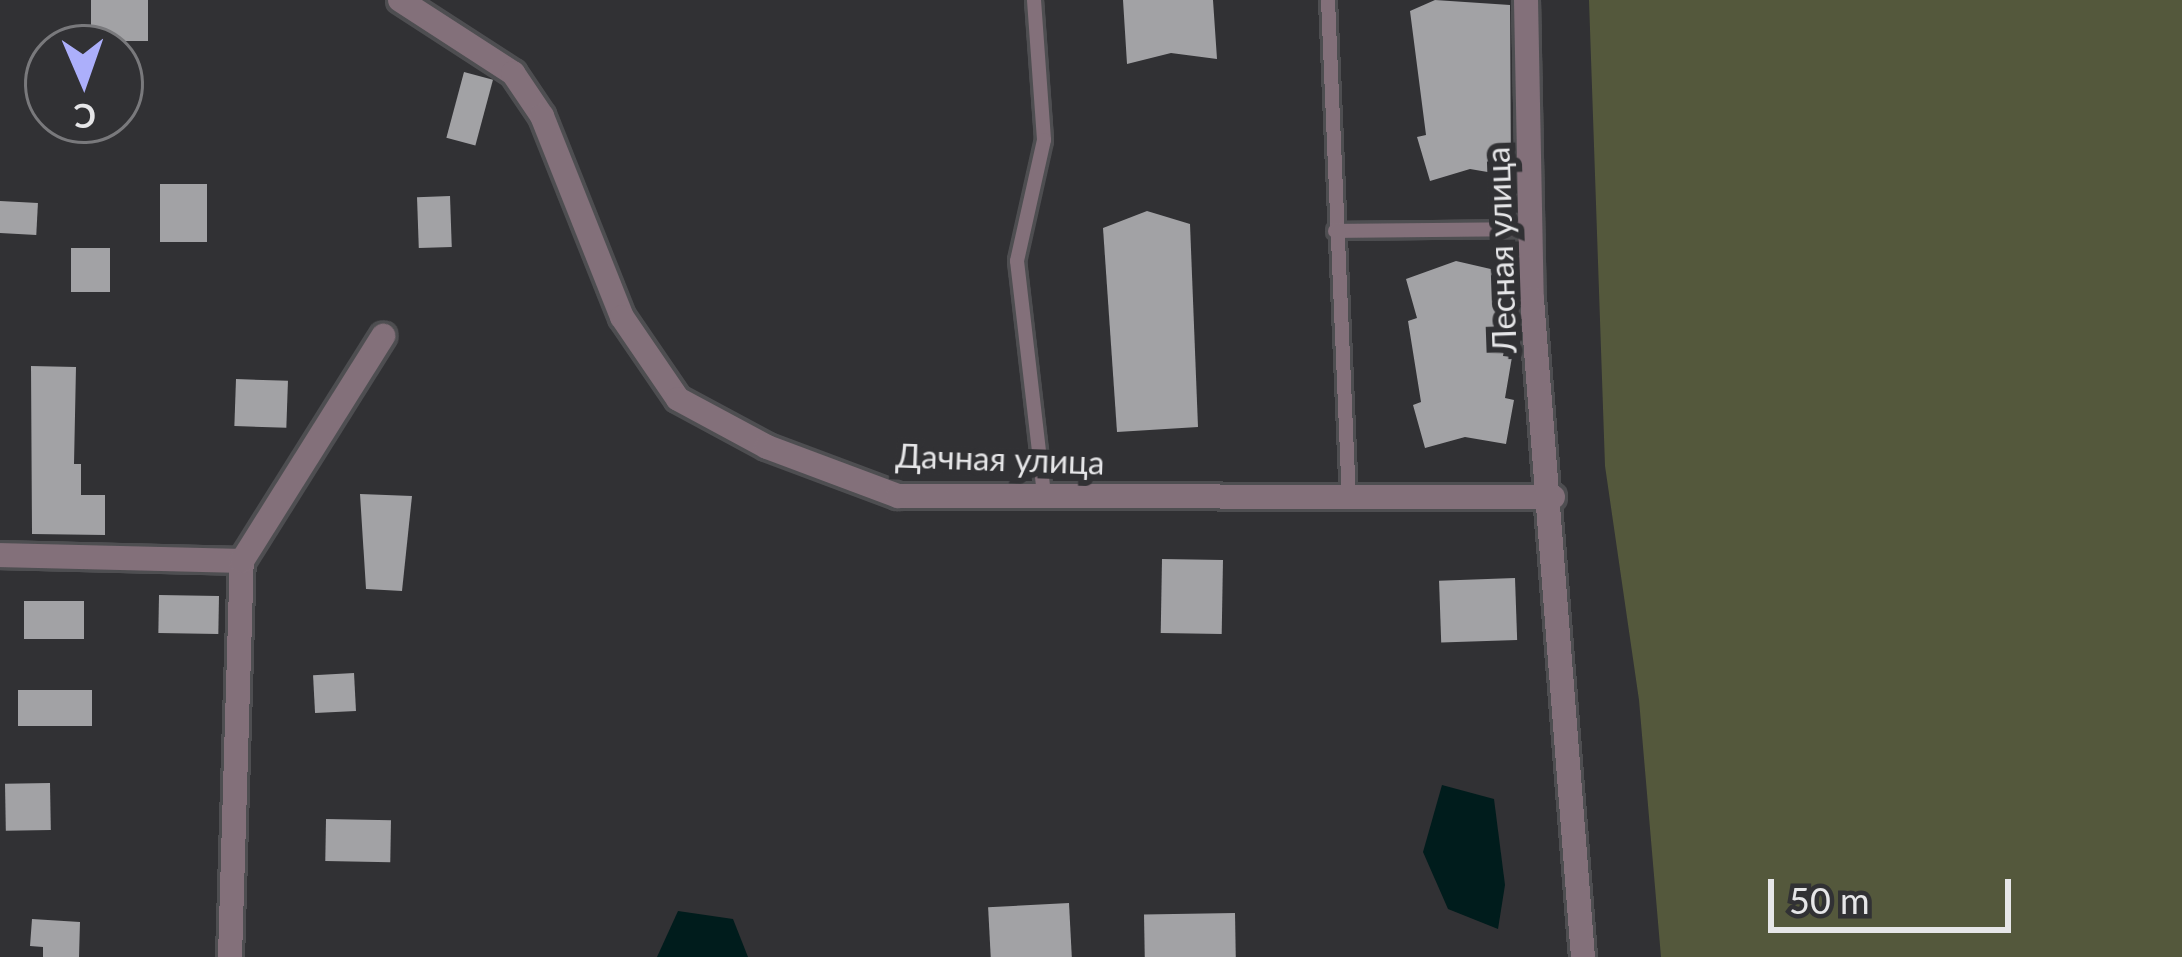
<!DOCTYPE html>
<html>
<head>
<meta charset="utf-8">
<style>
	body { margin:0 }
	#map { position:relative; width:2182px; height:957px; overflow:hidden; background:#313134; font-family:Lato,sans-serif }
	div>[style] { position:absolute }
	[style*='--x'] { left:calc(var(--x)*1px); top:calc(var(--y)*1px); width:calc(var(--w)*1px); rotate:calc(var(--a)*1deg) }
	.green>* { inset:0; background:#54583c }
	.water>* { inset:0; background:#001c1c }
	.building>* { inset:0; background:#a2a2a5; transform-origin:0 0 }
	.roads { filter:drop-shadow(3px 0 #4e4e51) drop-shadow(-3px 0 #4e4e51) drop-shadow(0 3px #4e4e51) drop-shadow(0 -3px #4e4e51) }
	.service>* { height:14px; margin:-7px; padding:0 7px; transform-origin:7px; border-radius:7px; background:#83707a }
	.minor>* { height:24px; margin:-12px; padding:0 12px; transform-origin:12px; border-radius:12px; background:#83707a }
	span { translate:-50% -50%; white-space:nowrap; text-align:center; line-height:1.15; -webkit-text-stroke:12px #313134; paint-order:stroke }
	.street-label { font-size:33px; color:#e6e6e8 }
	.north { position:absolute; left:24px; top:24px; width:120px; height:120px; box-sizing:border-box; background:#313134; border:3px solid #79797c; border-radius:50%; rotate:178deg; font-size:33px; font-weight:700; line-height:48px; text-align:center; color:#e6e6e8 }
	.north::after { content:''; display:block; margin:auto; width:42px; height:54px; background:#acaffb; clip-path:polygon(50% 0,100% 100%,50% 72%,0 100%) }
	.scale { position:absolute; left:1768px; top:879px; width:243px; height:54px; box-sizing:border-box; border:6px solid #e6e6e8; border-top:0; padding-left:15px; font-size:36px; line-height:42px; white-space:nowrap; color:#e6e6e8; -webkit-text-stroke:9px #313134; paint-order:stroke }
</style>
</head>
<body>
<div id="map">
	<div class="green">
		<i style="clip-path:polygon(1589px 0,2182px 0,2182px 957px,1661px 957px,1639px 700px,1605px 466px)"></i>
	</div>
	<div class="water">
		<i style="clip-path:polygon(1442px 785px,1494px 799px,1505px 885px,1498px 929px,1448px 909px,1423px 852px)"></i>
		<i style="clip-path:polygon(678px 911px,733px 919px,748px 957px,657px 957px)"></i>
	</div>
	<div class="building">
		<i style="left:91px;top:0;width:57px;height:41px"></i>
		<i style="clip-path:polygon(1123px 0,1213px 0,1217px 59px,1171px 53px,1127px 64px)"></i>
		<i style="clip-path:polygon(1435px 0,1510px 5px,1511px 176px,1470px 169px,1430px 181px,1417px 137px,1426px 135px,1410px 11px)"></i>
		<i style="left:464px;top:72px;width:30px;height:68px;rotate:15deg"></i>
		<i style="left:160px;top:184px;width:47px;height:58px"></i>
		<i style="left:450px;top:196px;width:51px;height:33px;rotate:88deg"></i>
		<i style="left:0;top:201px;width:38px;height:32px;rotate:3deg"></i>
		<i style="clip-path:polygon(1147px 211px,1190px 224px,1198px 427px,1117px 432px,1103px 228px)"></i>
		<i style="left:110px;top:248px;width:44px;height:39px;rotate:90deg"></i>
		<i style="clip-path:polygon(1456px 261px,1508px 273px,1500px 314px,1510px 316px,1503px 356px,1512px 357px,1505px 398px,1514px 400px,1506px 444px,1465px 437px,1425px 448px,1413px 405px,1421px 402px,1408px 321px,1417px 318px,1406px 279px)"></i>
		<i style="clip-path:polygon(31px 366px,76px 367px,74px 464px,81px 464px,81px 495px,105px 495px,105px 535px,32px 534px)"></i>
		<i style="left:236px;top:379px;width:52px;height:47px;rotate:2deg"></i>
		<i style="clip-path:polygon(360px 494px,412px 496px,402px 591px,366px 589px)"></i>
		<i style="left:1162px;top:559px;width:61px;height:74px;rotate:1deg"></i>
		<i style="left:1515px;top:578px;width:62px;height:76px;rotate:88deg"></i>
		<i style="left:159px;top:595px;width:60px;height:38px;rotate:1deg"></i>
		<i style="left:24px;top:601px;width:60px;height:38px"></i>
		<i style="left:354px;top:673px;width:38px;height:41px;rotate:87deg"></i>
		<i style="left:18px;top:690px;width:74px;height:36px"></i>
		<i style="left:50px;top:783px;width:47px;height:45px;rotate:89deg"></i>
		<i style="left:326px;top:819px;width:65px;height:42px;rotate:1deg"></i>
		<i style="left:1069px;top:903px;width:54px;height:81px;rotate:87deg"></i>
		<i style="left:1235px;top:913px;width:44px;height:91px;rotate:89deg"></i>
		<i style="clip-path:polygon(32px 919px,80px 922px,79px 957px,43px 957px,43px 947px,30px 946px)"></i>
	</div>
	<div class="roads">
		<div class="service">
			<i style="--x:1034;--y:0;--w:140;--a:85.9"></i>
			<i style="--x:1044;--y:140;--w:124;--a:102.6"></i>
			<i style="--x:1017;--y:261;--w:236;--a:83.4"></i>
			<i style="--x:1328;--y:0;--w:499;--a:87.6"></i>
			<i style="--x:1335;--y:231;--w:195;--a:-0.6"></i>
		</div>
		<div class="minor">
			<i style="--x:400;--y:0;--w:135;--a:32.9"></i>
			<i style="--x:513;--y:73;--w:52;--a:56"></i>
			<i style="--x:542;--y:116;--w:216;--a:68.3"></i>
			<i style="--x:622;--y:317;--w:99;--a:55.7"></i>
			<i style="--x:678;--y:399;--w:101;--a:28.3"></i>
			<i style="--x:767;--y:447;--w:140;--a:20.5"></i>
			<i style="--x:898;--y:496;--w:655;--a:0.09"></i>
			<i style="--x:1526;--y:0;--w:299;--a:88.9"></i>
			<i style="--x:1532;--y:299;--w:660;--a:85.57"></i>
			<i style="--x:0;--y:555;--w:242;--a:1.4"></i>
			<i style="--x:230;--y:957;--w:396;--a:-88.3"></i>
			<i style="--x:242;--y:561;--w:266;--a:-57.9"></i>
		</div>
	</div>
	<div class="street-label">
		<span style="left:1501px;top:250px;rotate:-92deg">Лесная улица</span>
		<span style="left:1000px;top:459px;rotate:2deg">Дачная улица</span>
	</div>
	<div class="north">С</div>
	<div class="scale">50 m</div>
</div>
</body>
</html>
